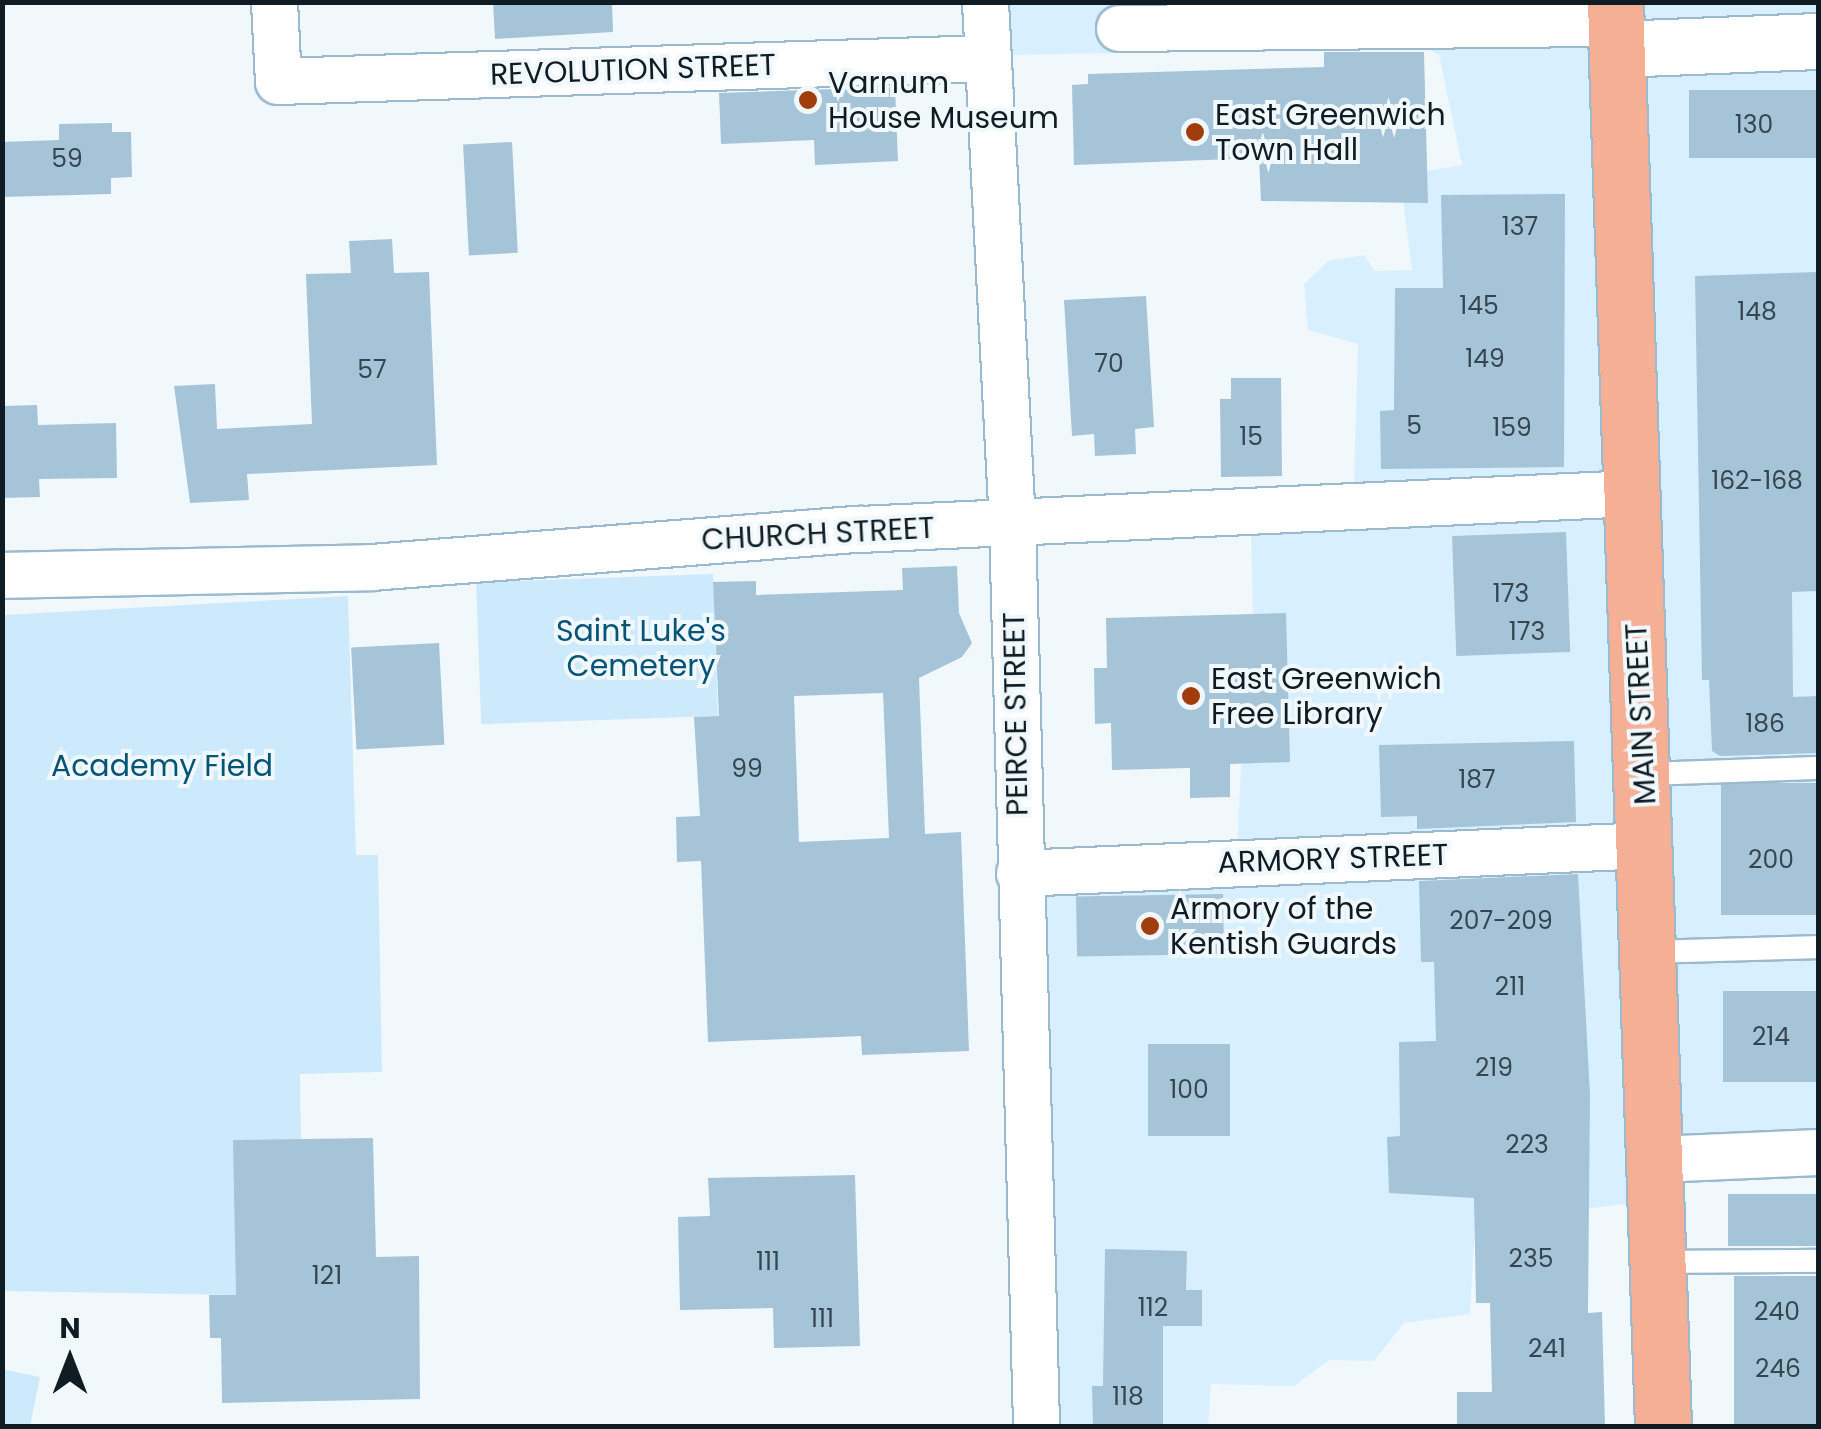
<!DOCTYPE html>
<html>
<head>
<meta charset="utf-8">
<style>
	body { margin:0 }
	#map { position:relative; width:1821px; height:1429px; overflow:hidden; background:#f1f8fc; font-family:Poppins,sans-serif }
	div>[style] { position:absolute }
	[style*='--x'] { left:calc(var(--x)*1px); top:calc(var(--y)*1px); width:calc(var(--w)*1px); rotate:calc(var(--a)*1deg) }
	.built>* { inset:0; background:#d8efff }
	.green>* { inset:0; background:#cdeafc; transform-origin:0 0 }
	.building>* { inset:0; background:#a5c4d8; transform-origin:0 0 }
	.roads { filter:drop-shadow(2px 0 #9bbace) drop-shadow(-2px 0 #9bbace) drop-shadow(0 2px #9bbace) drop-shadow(0 -2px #9bbace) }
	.lane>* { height:22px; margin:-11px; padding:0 11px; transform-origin:11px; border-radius:11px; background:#fff }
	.street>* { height:45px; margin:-22.5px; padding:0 22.5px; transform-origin:22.5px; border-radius:22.5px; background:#fff }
	.secondary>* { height:55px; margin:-27.5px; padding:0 27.5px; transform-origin:27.5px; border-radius:27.5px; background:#fff }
	.primary>* { height:55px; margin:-27.5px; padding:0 27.5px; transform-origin:27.5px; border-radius:27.5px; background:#f4af94 }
	.dots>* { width:28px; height:28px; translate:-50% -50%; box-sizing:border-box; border:5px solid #f1f8fc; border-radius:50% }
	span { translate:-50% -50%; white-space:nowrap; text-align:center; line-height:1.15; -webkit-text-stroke:8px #f1f8fc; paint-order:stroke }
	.number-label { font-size:25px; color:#354650 }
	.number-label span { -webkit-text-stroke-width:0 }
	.street-label { font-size:30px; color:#101c23 }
	.poi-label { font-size:30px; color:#101c23 }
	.left { translate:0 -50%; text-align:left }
	.park-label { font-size:30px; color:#035477 }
	.frame { position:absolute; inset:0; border:5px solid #101c23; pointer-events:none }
	.north { position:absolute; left:20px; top:1309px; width:100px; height:100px; -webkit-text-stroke:8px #f1f8fc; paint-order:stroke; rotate:0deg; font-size:28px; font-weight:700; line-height:40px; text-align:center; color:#101c23 }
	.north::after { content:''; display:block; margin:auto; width:35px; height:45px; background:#101c23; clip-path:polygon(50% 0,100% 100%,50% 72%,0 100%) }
</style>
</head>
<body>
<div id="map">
	<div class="built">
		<i style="clip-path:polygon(984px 3px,1818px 3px,1818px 1160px,1662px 1170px,1651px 1201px,1475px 1222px,1470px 1314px,1404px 1323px,1374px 1361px,1329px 1360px,1294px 1386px,1211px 1384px,1208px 1426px,1030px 1426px,1017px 891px,1236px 874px,1241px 766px,1255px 737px,1251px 523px,1353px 518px,1358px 344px,1308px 330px,1304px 284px,1328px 261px,1364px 255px,1375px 271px,1412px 270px,1400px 176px,1462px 165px,1439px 55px,1426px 48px,999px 55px)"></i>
	</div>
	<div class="green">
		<i style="left:713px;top:574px;width:142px;height:237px;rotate:88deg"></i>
		<i style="clip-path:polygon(348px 596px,356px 855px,378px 855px,382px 1072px,300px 1074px,301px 1139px,236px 1295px,3px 1291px,3px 615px)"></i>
		<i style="clip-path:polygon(2px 1369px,40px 1377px,30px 1426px,3px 1426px)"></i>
	</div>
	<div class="building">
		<i style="clip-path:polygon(493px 2px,612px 2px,613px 32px,495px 39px)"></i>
		<i style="clip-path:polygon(1324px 52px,1424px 52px,1428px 203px,1261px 201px,1259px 158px,1074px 165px,1072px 85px,1088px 84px,1088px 74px,1324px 67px)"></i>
		<i style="clip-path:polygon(895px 87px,898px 161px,815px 165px,814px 140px,721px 144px,719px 93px)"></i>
		<i style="left:1818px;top:90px;width:68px;height:129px;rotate:90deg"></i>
		<i style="clip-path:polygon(112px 123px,112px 132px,131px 132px,132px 177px,111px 178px,111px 194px,2px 197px,2px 142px,59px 140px,59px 124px)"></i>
		<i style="left:512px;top:142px;width:111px;height:49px;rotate:87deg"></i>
		<i style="clip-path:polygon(1565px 194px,1564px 467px,1381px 469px,1380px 411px,1394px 410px,1395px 288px,1443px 288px,1441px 195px)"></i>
		<i style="clip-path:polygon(392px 239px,394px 273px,429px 272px,437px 465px,247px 474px,249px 500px,190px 503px,174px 386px,215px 384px,217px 429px,312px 424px,306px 274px,351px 273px,349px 241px)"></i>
		<i style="clip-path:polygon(1818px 272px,1818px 591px,1792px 592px,1793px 697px,1818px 696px,1818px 753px,1720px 756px,1712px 751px,1709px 680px,1702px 680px,1695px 276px)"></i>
		<i style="clip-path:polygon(1146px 296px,1154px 427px,1135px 429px,1136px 454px,1095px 456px,1094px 434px,1072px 436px,1064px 300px)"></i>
		<i style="clip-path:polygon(1231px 378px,1281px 378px,1282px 476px,1221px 477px,1220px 399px,1231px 399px)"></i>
		<i style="clip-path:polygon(37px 405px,38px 425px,116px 423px,117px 478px,39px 479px,40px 497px,2px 498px,2px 406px)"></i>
		<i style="left:1566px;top:532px;width:120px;height:114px;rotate:88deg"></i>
		<i style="clip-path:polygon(evenodd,957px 566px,959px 613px,972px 643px,962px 657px,919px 678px,925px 834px,961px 832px,969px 1051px,862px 1055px,861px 1036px,708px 1042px,701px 861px,677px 862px,676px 817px,700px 816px,694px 717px,719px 716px,713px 582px,756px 581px,756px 595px,903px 590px,902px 568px,957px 566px,883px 693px,889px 838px,799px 842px,794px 696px,883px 693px)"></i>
		<i style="clip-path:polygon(1286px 613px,1290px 762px,1230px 764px,1230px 797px,1190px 798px,1190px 768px,1112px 770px,1111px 723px,1095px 724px,1094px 668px,1107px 668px,1106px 618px)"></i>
		<i style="left:439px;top:643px;width:102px;height:88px;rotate:87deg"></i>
		<i style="clip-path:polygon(1574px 741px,1576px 822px,1417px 829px,1417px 816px,1381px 817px,1379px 745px)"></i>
		<i style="left:1818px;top:783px;width:132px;height:97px;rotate:90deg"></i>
		<i style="clip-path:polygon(1578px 874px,1590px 1094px,1588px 1313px,1602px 1312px,1605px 1426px,1457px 1426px,1457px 1392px,1492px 1392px,1490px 1303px,1476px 1303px,1474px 1198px,1389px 1193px,1387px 1137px,1400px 1136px,1399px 1042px,1436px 1041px,1434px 962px,1421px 962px,1419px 881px)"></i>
		<i style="left:1223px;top:894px;width:60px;height:147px;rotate:89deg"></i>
		<i style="left:1818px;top:991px;width:91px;height:95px;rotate:90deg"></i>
		<i style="left:1148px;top:1044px;width:82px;height:92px"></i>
		<i style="clip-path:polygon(373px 1138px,376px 1257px,419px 1256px,420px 1399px,222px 1403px,221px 1338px,210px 1338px,209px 1295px,236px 1295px,233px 1140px)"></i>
		<i style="clip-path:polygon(855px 1175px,860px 1346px,774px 1348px,773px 1308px,680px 1310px,678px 1217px,710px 1216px,708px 1178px)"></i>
		<i style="left:1818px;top:1194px;width:52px;height:90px;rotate:90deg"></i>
		<i style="clip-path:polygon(1105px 1249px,1187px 1251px,1186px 1290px,1202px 1290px,1202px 1326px,1163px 1326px,1163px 1426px,1093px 1426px,1092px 1386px,1103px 1386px)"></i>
		<i style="left:1818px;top:1276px;width:150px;height:84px;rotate:90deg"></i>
	</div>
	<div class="roads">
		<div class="lane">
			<i style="--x:1644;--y:774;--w:174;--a:-2"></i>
			<i style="--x:1651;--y:952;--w:167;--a:-1.7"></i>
			<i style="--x:1659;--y:1262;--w:159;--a:-0.4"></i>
		</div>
		<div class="street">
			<i style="--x:274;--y:2;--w:79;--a:87.1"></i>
			<i style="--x:278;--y:81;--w:710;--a:-1.86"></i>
			<i style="--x:985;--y:2;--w:524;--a:87.04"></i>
			<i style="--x:1012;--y:525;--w:901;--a:88.47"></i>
			<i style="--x:1119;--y:28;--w:496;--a:-0.6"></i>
			<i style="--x:2;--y:575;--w:369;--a:-1.2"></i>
			<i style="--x:371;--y:567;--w:489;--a:-4.5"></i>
			<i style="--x:859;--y:529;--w:775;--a:-2.66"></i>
			<i style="--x:1019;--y:873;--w:629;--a:-2.55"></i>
			<i style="--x:1656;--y:1159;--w:162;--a:-2.5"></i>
		</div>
		<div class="secondary">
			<i style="--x:1617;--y:49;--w:201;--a:-2.3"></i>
		</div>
		<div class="primary">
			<i style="--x:1615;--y:2;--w:1425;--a:88.07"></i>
		</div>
	</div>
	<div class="dots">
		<i style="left:808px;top:100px;background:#a13d0c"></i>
		<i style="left:1195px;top:132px;background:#a13d0c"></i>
		<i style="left:1191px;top:696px;background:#a13d0c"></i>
		<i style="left:1150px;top:926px;background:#a13d0c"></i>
	</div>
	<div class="number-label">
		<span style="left:1754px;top:125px">130</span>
		<span style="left:67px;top:159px">59</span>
		<span style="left:1520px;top:227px">137</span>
		<span style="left:1479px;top:306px">145</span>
		<span style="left:1757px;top:312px">148</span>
		<span style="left:1485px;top:359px">149</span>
		<span style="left:1109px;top:364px">70</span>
		<span style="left:372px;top:370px">57</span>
		<span style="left:1414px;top:426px">5</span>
		<span style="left:1512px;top:428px">159</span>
		<span style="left:1251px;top:437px">15</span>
		<span style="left:1757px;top:481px">162-168</span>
		<span style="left:1511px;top:594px">173</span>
		<span style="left:1527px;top:632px">173</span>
		<span style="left:1765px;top:724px">186</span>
		<span style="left:747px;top:769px">99</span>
		<span style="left:1477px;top:780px">187</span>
		<span style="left:1771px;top:860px">200</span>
		<span style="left:1501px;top:921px">207-209</span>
		<span style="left:1510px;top:987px">211</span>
		<span style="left:1771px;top:1037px">214</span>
		<span style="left:1494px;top:1068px">219</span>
		<span style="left:1189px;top:1090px">100</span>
		<span style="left:1527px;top:1145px">223</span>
		<span style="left:1531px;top:1259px">235</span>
		<span style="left:768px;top:1262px">111</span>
		<span style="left:327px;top:1276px">121</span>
		<span style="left:1153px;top:1308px">112</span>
		<span style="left:1777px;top:1312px">240</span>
		<span style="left:822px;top:1319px">111</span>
		<span style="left:1547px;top:1349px">241</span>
		<span style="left:1778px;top:1369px">246</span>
		<span style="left:1128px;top:1397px">118</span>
	</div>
	<div class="street-label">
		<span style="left:633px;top:70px;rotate:-2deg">REVOLUTION STREET</span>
		<span style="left:818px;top:534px;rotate:-3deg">CHURCH STREET</span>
		<span style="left:1016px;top:714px;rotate:-91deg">PEIRCE STREET</span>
		<span style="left:1641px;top:714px;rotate:-93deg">MAIN STREET</span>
		<span style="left:1333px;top:859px;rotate:-2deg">ARMORY STREET</span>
	</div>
	<div class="poi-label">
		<span class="left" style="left:828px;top:100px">Varnum<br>House Museum</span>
		<span class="left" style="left:1215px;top:132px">East Greenwich<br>Town Hall</span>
		<span class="left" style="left:1211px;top:696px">East Greenwich<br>Free Library</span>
		<span class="left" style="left:1170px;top:926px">Armory of the<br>Kentish Guards</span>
	</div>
	<div class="park-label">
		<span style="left:641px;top:648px">Saint Luke's<br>Cemetery</span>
		<span style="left:162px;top:766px">Academy Field</span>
	</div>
	<div class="frame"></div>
	<div class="north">N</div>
</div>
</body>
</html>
